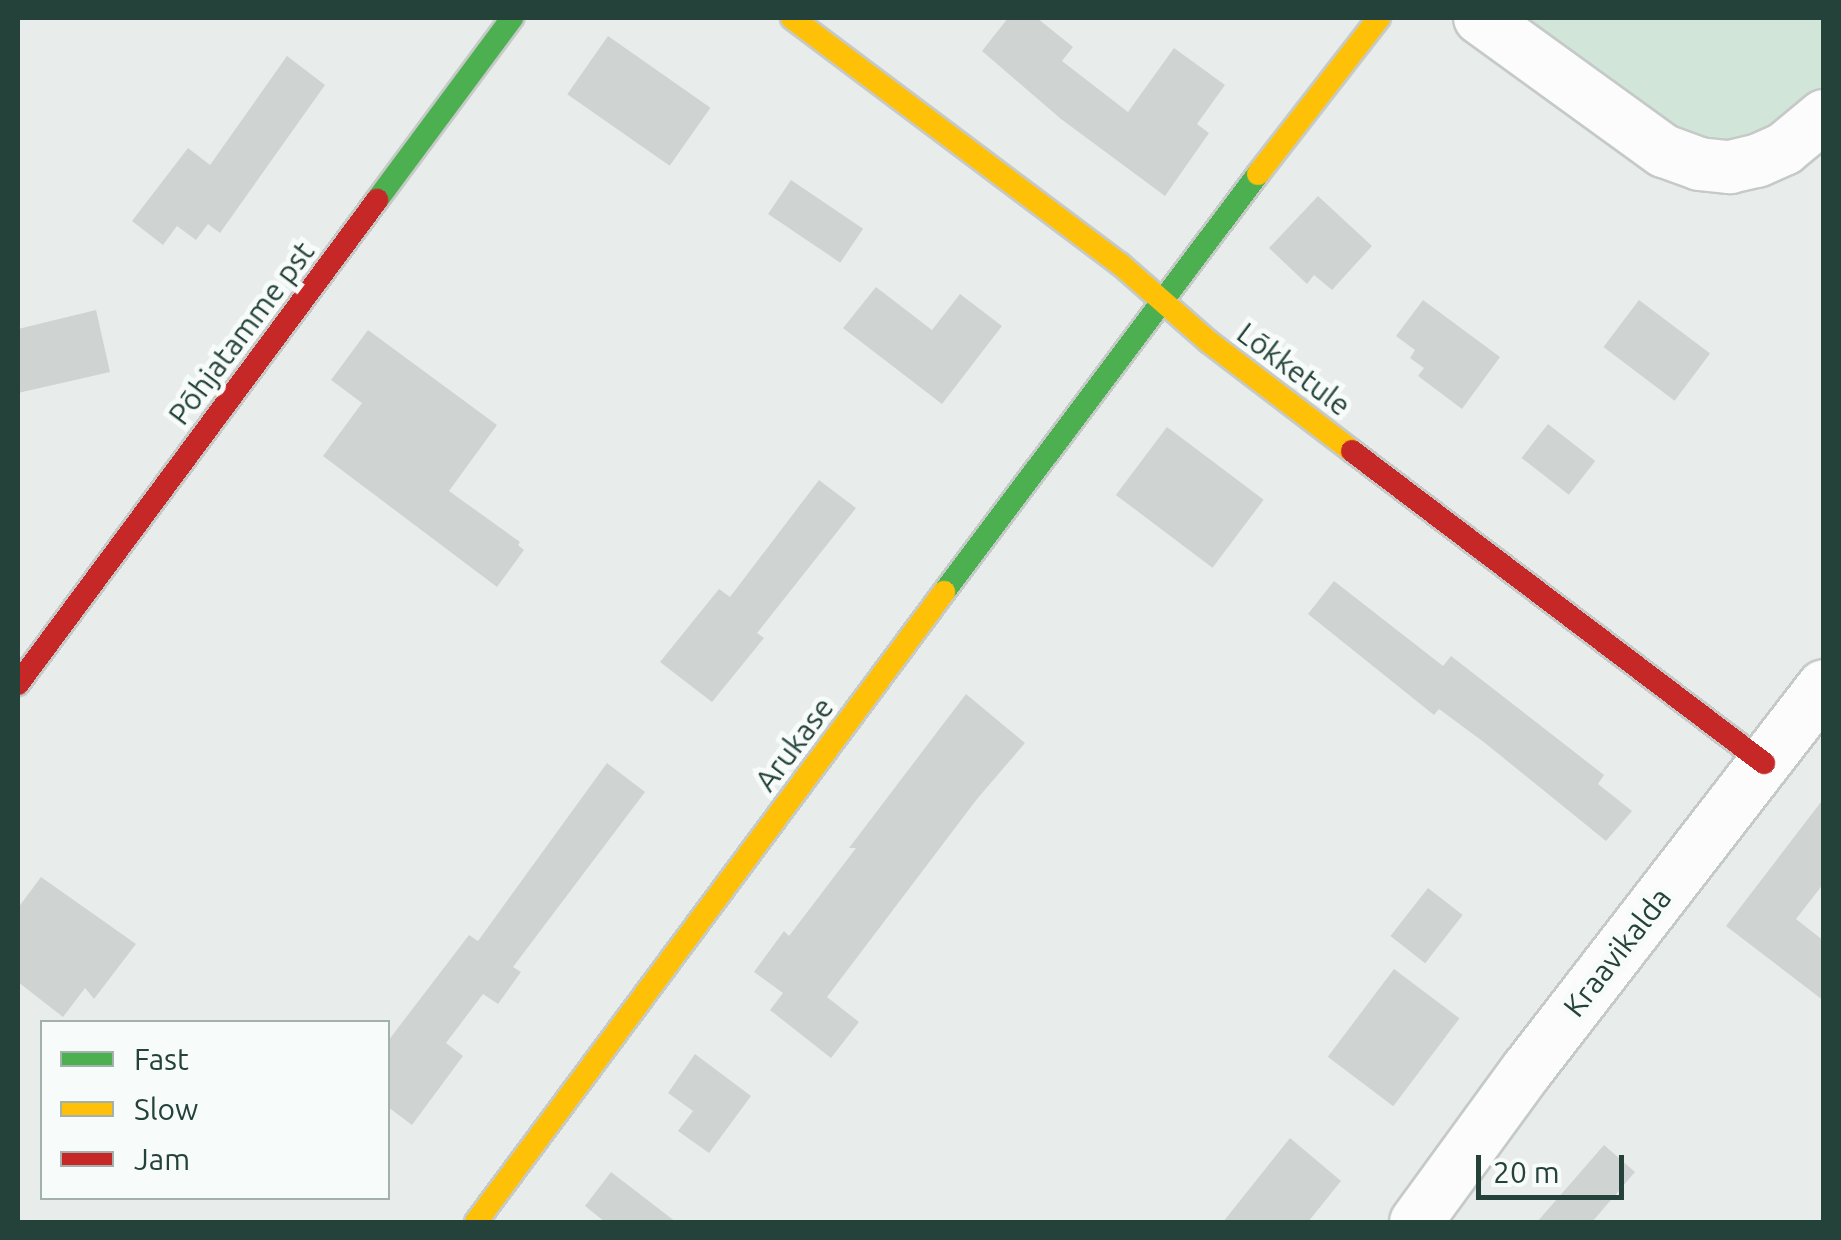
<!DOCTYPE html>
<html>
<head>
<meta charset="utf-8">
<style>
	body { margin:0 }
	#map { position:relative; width:1841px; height:1240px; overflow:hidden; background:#e8edeb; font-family:Ubuntu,sans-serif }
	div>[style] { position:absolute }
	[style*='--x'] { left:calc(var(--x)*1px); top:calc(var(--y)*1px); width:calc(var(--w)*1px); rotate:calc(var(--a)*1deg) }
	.green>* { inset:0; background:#d1e6d8 }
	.building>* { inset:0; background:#cfd4d2; transform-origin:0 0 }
	.roads { filter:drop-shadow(2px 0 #c5cac8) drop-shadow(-2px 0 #c5cac8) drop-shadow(0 2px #c5cac8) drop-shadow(0 -2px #c5cac8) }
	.street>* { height:52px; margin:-26px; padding:0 26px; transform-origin:26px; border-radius:26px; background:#fcfcfc }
	.fast>* { height:22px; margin:-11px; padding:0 11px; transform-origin:11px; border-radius:11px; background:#4caf50 }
	.slow>* { height:22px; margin:-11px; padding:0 11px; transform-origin:11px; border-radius:11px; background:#ffc107 }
	.jam>* { height:22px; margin:-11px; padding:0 11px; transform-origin:11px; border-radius:11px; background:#c62828 }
	span { translate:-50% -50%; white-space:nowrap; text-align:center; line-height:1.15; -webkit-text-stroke:10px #f7fbf9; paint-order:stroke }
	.street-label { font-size:30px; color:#24423a }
	.frame { position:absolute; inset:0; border:20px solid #24423a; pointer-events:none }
	.legend { position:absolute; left:40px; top:1020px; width:350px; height:180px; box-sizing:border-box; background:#f7fbf9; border:2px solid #a3b1ad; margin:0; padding:12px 18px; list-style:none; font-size:30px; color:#24423a }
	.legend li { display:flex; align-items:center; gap:20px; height:50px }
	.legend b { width:50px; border:2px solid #a3b1ad }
	.scale { position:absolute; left:1476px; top:1155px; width:148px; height:45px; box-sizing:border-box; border:5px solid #24423a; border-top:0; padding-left:12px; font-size:30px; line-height:35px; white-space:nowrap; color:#24423a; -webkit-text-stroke:8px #f7fbf9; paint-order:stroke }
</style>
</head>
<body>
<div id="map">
	<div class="green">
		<i style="clip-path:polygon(1500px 18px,1823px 18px,1823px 100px,1795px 133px,1685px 149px)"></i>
	</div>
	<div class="building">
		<i style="clip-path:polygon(1008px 18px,1037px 18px,1073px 47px,1062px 61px,1128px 112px,1174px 48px,1225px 85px,1197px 124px,1209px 133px,1165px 196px,1061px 119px,982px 51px)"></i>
		<i style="left:608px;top:36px;width:125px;height:71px;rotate:35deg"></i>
		<i style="clip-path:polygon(287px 56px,325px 85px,220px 233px,208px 224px,196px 240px,177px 226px,163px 245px,132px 221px,188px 148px,210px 165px)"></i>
		<i style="left:791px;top:180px;width:87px;height:41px;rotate:34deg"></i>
		<i style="clip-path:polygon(1318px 196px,1372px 246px,1332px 290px,1314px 275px,1307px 284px,1269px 248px)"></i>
		<i style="clip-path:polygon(876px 287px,932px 330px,960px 294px,1002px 326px,942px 404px,843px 328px)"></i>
		<i style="clip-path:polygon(1423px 300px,1500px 357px,1462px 409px,1418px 376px,1424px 368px,1410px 358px,1415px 350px,1396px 336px)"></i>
		<i style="left:1639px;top:300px;width:89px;height:59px;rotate:37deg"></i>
		<i style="clip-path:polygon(96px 310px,110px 372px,18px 393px,18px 329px)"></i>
		<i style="clip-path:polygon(368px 330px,497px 425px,449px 491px,520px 542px,518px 545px,524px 550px,497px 587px,323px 456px,362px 403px,331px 380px)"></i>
		<i style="left:1548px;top:424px;width:60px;height:43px;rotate:38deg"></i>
		<i style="left:1167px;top:427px;width:121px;height:85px;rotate:37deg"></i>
		<i style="clip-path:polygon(819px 480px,856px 508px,757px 633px,764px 638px,712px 702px,660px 662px,719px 589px,730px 597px)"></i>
		<i style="clip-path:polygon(1334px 581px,1443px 666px,1451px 656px,1604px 775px,1598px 784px,1632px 811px,1606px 841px,1485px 743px,1439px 709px,1434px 715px,1308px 614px)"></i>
		<i style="clip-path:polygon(966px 694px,1025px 743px,977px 799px,827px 997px,859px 1022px,831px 1058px,770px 1010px,783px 993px,754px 972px,784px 931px,789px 936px,856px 848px,849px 848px)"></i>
		<i style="clip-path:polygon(607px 763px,645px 792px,513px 967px,521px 972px,498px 1004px,483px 994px,446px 1043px,463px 1056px,412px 1125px,388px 1107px,388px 1041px,469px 935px,478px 941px)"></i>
		<i style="clip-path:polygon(1824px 798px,1824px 883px,1796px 919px,1824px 941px,1824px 1001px,1726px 926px)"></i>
		<i style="clip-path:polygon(41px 877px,136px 944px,94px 999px,85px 988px,63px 1017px,18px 982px,18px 908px)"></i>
		<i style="left:1428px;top:888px;width:44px;height:61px;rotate:38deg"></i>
		<i style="left:1394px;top:969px;width:82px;height:110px;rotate:37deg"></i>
		<i style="clip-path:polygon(695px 1054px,751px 1096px,709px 1153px,678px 1131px,693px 1111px,668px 1093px)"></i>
		<i style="clip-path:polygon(1290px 1138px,1341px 1181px,1308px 1222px,1223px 1222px)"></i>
		<i style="clip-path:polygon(1604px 1145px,1635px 1172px,1592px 1222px,1537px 1222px)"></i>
		<i style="clip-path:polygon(611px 1172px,676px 1222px,605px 1222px,585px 1206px)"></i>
	</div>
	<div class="roads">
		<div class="street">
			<i style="--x:1480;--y:18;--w:227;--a:35.9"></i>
			<i style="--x:1664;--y:151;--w:37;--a:20"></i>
			<i style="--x:1699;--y:164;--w:31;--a:6"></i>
			<i style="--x:1730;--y:167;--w:28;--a:-13"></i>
			<i style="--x:1757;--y:161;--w:30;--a:-24"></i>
			<i style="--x:1784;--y:149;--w:52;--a:-39.5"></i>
			<i style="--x:1416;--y:1222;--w:188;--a:-53.9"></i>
			<i style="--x:1527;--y:1070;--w:485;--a:-52.3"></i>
		</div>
		<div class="fast">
			<i style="--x:377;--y:200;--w:227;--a:-53.4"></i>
			<i style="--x:944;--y:592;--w:523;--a:-53.09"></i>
		</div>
		<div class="slow">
			<i style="--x:792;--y:18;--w:410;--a:36.9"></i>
			<i style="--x:1120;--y:264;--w:118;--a:41.2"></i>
			<i style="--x:1209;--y:342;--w:180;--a:37.3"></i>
			<i style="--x:1258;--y:174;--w:197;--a:-52.2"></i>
			<i style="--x:476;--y:1222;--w:785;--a:-53.39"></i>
		</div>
		<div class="jam">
			<i style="--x:1352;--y:451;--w:517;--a:37.14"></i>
			<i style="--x:18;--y:684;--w:603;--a:-53.43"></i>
		</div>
	</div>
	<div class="street-label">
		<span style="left:241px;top:333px;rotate:-53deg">Põhjatamme pst</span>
		<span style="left:1294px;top:369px;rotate:37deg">Lõkketule</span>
		<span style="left:794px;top:744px;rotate:-53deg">Arukase</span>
		<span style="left:1617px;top:952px;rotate:-52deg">Kraavikalda</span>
	</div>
	<div class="frame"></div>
	<ul class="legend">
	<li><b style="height:12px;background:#4caf50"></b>Fast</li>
	<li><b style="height:12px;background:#ffc107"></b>Slow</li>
	<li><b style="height:12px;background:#c62828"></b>Jam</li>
	</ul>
	<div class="scale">20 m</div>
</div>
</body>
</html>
